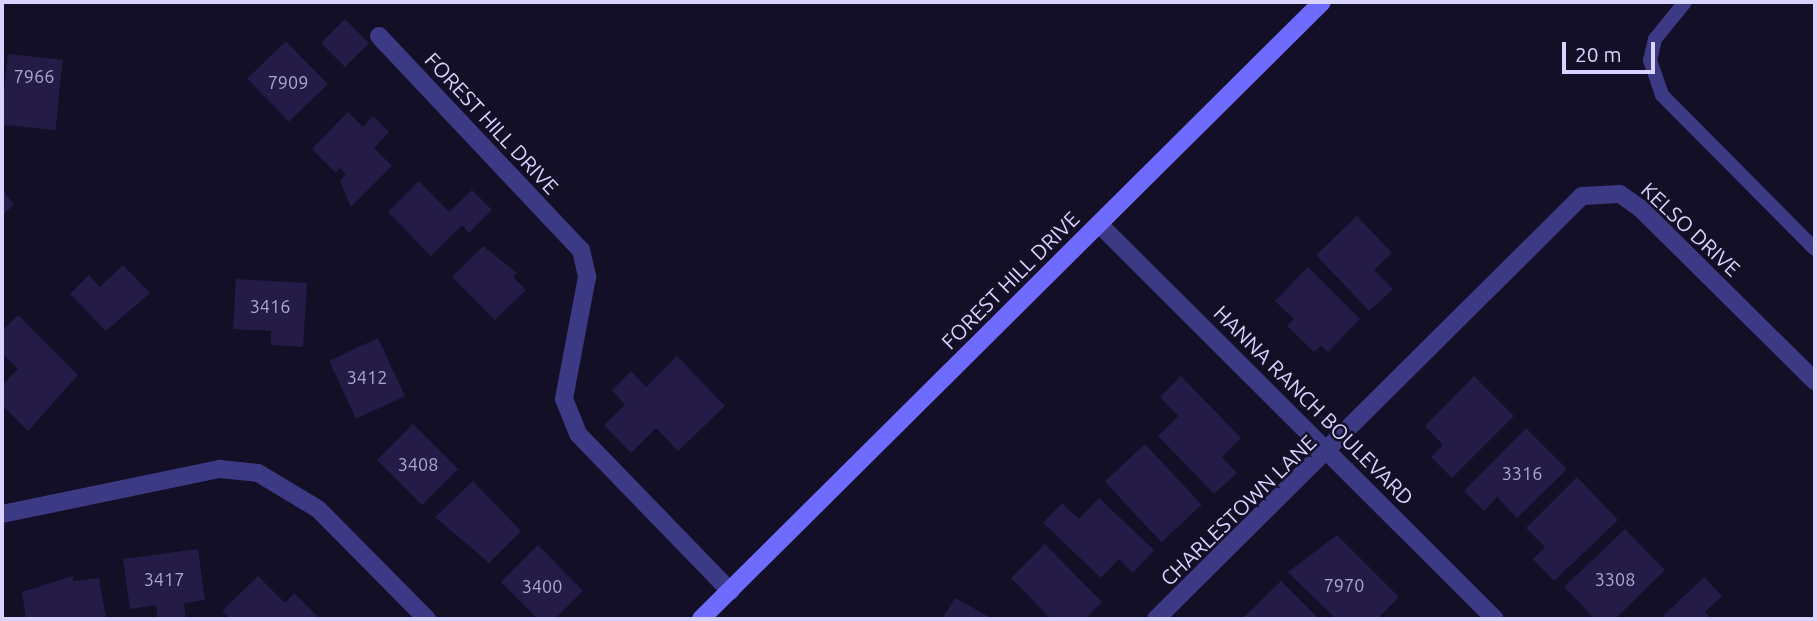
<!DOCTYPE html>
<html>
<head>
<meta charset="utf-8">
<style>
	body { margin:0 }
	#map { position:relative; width:1817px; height:621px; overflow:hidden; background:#130f26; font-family:Ubuntu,sans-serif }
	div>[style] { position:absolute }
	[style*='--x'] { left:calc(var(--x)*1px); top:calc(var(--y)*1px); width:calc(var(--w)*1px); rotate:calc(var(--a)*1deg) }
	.building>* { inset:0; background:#241b47; transform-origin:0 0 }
	.lane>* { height:14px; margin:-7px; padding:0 7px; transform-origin:7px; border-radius:7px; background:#3d3a85 }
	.street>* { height:18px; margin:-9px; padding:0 9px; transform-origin:9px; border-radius:9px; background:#3d3a85 }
	.secondary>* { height:18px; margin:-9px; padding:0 9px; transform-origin:9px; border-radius:9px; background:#6f6bff }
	span { translate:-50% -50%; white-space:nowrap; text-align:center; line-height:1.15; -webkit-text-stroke:5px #130f26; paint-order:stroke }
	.number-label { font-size:18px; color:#aca6d1 }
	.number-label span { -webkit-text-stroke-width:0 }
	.street-label { font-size:21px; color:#d9d4ff }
	.frame { position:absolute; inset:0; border:4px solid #d9d4ff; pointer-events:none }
	.scale { position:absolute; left:1562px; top:42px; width:93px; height:32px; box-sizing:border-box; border:4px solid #d9d4ff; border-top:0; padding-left:9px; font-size:21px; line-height:24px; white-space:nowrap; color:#d9d4ff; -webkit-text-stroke:5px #130f26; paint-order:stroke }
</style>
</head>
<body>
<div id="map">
	<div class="building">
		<i style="left:345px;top:19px;width:34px;height:34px;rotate:45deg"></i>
		<i style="left:286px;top:41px;width:60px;height:54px;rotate:46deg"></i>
		<i style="left:8px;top:54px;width:55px;height:71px;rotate:6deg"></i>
		<i style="clip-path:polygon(348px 112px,363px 127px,373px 116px,389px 132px,374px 148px,392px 166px,351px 207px,340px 181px,346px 174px,340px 168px,336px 173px,312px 149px)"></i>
		<i style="clip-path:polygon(419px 181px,449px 212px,472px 190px,492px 210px,469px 233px,462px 225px,431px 256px,388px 212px)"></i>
		<i style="clip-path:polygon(2px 189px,14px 205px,2px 215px)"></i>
		<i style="clip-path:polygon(1357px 216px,1392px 253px,1374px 270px,1393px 289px,1369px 311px,1316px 255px)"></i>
		<i style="clip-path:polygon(483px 246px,517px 273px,513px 277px,526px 290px,495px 320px,452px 277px)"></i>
		<i style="clip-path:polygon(123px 265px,150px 293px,106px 331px,70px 294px,89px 275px,100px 287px)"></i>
		<i style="clip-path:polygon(1308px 267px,1360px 319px,1328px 352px,1321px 346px,1314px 352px,1287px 326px,1294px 319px,1275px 301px)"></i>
		<i style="clip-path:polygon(236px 279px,307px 283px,303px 347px,271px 345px,271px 331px,233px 329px)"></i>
		<i style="clip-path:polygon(18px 315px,78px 375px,28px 431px,2px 405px,2px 385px,18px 369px,2px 353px,2px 331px)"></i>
		<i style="left:378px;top:338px;width:64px;height:54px;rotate:65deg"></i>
		<i style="clip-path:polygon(677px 356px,725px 406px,678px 451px,656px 428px,631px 453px,604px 425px,625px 405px,612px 390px,631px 371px,646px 387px)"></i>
		<i style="clip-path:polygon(1181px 376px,1241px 438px,1222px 457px,1237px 473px,1214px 494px,1158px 436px,1178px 416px,1160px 397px)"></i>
		<i style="clip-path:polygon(1474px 376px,1514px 416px,1452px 478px,1431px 457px,1443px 445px,1425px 426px)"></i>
		<i style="left:413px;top:424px;width:64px;height:51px;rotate:45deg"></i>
		<i style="clip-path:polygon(1526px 428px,1567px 469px,1517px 518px,1497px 497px,1484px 511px,1464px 491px)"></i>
		<i style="left:1145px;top:444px;width:83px;height:55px;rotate:47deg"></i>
		<i style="clip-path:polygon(1577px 477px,1618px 520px,1554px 581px,1533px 559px,1545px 547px,1526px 528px)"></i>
		<i style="clip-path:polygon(473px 481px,521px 531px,489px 563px,435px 517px)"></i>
		<i style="clip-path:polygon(1099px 498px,1154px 550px,1133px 573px,1119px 559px,1101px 578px,1043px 523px,1062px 503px,1079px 519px)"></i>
		<i style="clip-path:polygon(1625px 529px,1665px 570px,1615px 619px,1595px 619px,1564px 587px)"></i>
		<i style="clip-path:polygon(1337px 535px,1399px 597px,1377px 619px,1336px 619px,1288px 572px)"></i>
		<i style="clip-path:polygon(1045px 544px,1102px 602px,1085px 619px,1051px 619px,1011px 578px)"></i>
		<i style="clip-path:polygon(538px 545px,583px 591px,555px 619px,538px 619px,501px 582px)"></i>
		<i style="clip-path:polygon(198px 549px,205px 600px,184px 603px,186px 619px,158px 619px,156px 605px,130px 609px,123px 559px)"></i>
		<i style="clip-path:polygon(73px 576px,73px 581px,99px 578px,106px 619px,26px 619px,22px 592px)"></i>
		<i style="clip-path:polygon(258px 576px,285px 603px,294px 593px,319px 618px,231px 619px,222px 611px)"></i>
		<i style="clip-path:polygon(1704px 577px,1722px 596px,1705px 612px,1712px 619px,1660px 619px)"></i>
		<i style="clip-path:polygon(1281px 581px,1319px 619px,1242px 619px)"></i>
		<i style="clip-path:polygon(955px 598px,993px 619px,942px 619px)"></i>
	</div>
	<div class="lane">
		<i style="--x:1685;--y:2;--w:48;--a:129"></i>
		<i style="--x:1655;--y:39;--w:22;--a:103"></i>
		<i style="--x:1650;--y:60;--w:37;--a:71"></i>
		<i style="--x:1662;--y:95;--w:217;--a:45.2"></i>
	</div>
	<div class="street">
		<i style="--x:379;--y:36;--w:294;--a:46.7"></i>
		<i style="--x:581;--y:250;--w:28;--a:77"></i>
		<i style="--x:587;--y:277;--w:124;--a:100.7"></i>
		<i style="--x:564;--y:399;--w:38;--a:68"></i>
		<i style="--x:578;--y:434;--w:219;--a:45.9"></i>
		<i style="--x:1099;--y:224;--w:559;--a:44.93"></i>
		<i style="--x:2;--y:514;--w:223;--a:-11.7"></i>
		<i style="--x:220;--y:469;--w:38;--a:6"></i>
		<i style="--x:258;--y:473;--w:70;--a:31"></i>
		<i style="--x:318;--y:509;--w:155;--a:45.3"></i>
		<i style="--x:1156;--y:619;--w:600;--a:-44.8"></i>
		<i style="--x:1582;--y:196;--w:38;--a:-3"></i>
		<i style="--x:1620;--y:194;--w:24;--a:35"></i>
		<i style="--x:1640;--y:208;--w:246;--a:44.7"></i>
	</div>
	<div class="secondary">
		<i style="--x:701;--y:619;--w:875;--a:-44.81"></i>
	</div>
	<div class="number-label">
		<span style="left:34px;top:76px">7966</span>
		<span style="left:288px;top:82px">7909</span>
		<span style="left:270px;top:306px">3416</span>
		<span style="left:367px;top:377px">3412</span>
		<span style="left:418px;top:464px">3408</span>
		<span style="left:1522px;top:473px">3316</span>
		<span style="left:164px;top:579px">3417</span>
		<span style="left:1615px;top:579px">3308</span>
		<span style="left:1344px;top:585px">7970</span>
		<span style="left:542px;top:586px">3400</span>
	</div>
	<div class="street-label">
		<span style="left:492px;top:123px;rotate:47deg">FOREST HILL DRIVE</span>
		<span style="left:1691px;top:229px;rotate:43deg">KELSO DRIVE</span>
		<span style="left:1010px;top:280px;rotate:-45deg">FOREST HILL DRIVE</span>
		<span style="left:1314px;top:405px;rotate:45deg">HANNA RANCH BOULEVARD</span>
		<span style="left:1238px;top:510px;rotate:-44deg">CHARLESTOWN LANE</span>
	</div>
	<div class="frame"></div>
	<div class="scale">20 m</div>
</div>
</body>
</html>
